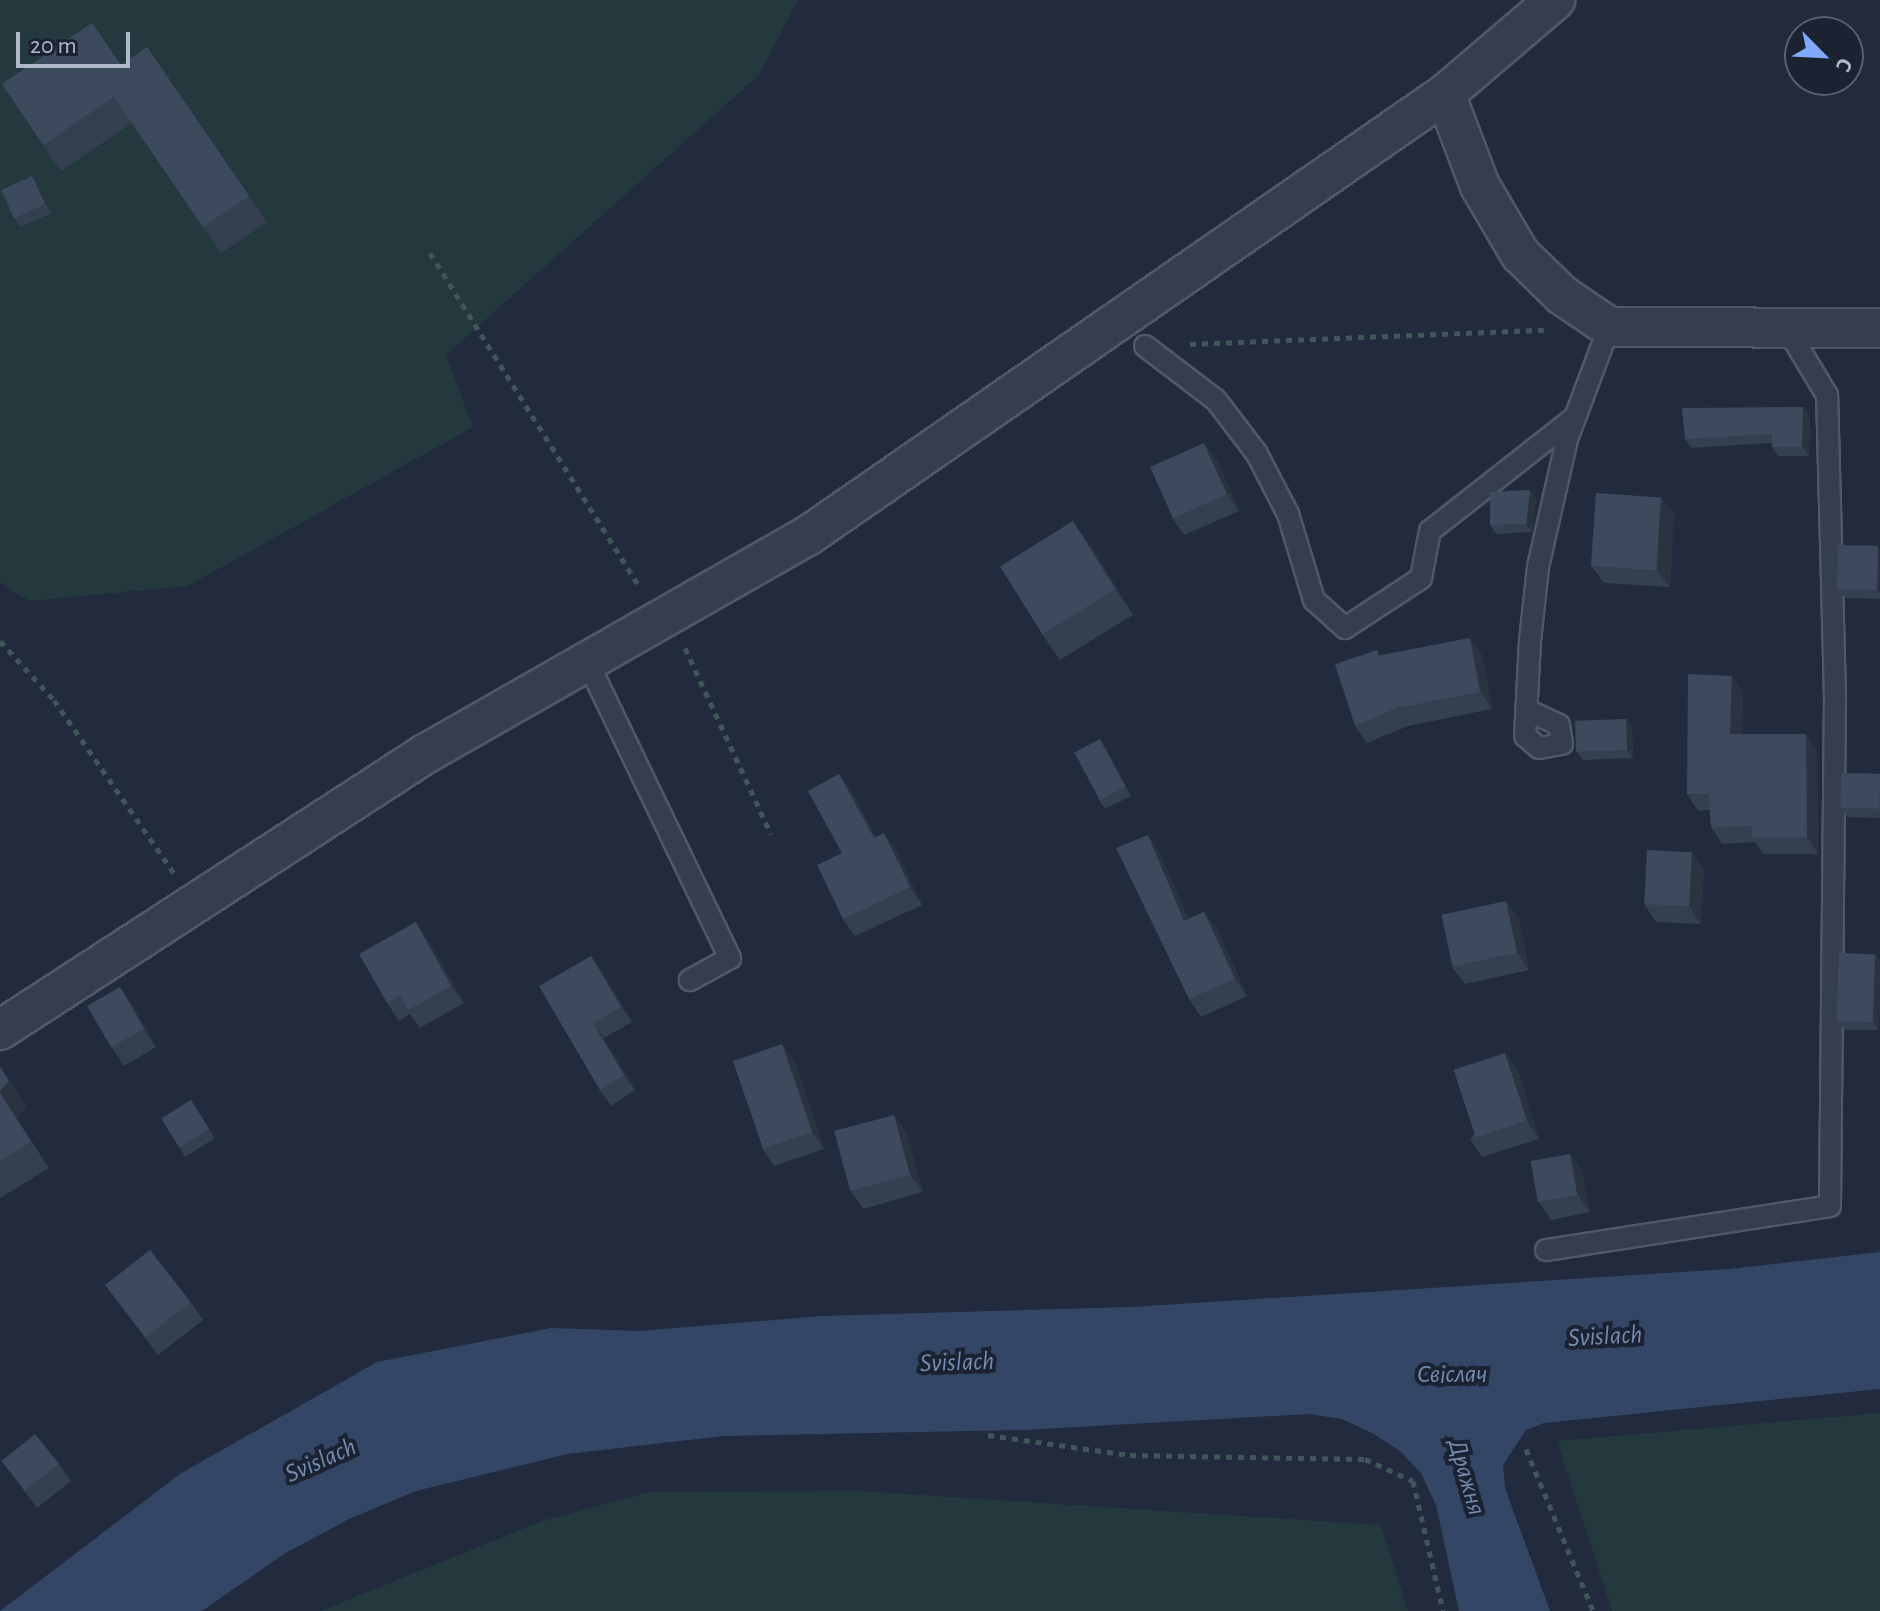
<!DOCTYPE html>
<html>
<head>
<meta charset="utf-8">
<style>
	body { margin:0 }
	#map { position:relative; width:1880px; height:1611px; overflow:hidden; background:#212b3d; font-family:"Alegreya Sans",sans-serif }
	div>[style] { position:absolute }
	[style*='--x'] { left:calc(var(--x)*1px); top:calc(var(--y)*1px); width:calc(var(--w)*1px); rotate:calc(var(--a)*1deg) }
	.green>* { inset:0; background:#23393e }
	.water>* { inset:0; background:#344665 }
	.path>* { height:5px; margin-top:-2.5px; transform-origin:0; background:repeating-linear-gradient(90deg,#41565b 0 6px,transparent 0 12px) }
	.roads { filter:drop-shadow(2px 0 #505868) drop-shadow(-2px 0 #505868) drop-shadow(0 2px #505868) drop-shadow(0 -2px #505868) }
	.lane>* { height:20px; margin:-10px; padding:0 10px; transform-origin:10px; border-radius:10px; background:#353e4d }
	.street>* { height:38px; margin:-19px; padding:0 19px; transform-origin:19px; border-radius:19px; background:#353e4d }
	.wall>* { inset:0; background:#343f50; transform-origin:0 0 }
	.shaded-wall>* { inset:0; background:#2b3341 }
	.building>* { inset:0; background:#3d495d; transform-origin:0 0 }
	span { translate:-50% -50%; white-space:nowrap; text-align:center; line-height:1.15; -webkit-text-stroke:8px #1b2332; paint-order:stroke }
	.water-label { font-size:26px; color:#768db2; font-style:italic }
	.north { position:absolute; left:1784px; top:16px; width:80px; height:80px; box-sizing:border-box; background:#1b2332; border:2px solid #575f6e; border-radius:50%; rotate:114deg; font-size:22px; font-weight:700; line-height:32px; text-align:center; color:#b1b8c9 }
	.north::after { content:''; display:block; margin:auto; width:28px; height:36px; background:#80a9fe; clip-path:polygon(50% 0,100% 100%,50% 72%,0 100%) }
	.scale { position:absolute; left:16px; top:32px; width:114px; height:36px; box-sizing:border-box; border:4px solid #b1b8c9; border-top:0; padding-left:10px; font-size:24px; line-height:28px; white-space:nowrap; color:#b1b8c9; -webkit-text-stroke:6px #1b2332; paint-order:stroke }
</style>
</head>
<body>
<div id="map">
	<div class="green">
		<i style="clip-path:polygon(0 0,798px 0,759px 75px,446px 355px,473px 427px,188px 586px,30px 601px,0 583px)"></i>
		<i style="clip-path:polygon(1880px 1413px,1880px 1611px,1612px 1611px,1557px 1441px)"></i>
		<i style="clip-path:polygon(859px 1491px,1381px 1525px,1408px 1611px,321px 1611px,542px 1521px,650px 1492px)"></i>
	</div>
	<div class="water">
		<i style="clip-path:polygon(1880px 1252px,1880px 1389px,1544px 1423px,1526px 1430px,1503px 1465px,1505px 1488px,1550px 1611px,1459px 1611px,1436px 1505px,1421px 1473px,1400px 1451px,1372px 1433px,1342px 1419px,1309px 1414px,1023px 1430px,724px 1436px,567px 1454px,416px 1491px,349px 1519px,284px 1554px,202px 1611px,0 1611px,180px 1474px,377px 1362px,551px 1328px,639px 1331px,822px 1316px,1131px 1307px,1729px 1269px)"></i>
	</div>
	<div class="path">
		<i style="--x:430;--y:253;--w:395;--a:57.9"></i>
		<i style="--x:1190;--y:344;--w:354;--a:-2.3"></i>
		<i style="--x:0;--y:641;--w:80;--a:47.5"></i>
		<i style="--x:54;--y:700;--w:213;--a:55.3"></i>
		<i style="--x:685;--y:648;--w:205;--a:65.2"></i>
		<i style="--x:988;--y:1435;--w:143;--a:8"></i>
		<i style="--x:1130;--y:1455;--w:235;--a:1"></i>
		<i style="--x:1365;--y:1459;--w:53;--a:24.6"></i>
		<i style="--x:1413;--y:1481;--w:133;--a:77"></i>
		<i style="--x:1526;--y:1449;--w:175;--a:67.5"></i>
	</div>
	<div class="roads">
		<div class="lane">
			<i style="--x:1145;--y:346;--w:89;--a:37.3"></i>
			<i style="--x:1216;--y:400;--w:68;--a:52.8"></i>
			<i style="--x:1257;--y:454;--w:68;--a:62.7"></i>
			<i style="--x:1288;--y:514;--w:90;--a:73.2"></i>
			<i style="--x:1314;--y:600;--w:42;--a:42.1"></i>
			<i style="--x:1345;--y:628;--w:91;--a:-33.3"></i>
			<i style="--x:1421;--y:578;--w:48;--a:-79.2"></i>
			<i style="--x:1430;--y:531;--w:183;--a:-38.1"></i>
			<i style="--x:587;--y:661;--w:330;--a:64.3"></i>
			<i style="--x:730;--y:958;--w:46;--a:151.2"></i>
			<i style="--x:1527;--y:710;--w:35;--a:25"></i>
			<i style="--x:1559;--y:725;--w:19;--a:81"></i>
			<i style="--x:1562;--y:744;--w:23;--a:170"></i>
			<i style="--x:1539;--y:748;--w:18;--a:-139"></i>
			<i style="--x:1525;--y:736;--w:95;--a:-87"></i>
			<i style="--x:1530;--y:641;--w:74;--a:-83.8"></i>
			<i style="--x:1538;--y:567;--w:131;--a:-77.2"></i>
			<i style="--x:1567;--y:439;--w:120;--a:-69.4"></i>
			<i style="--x:1546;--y:1250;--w:287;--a:-8.8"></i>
			<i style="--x:1830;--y:1206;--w:509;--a:-89.44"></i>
			<i style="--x:1835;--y:697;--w:302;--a:-91.5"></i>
			<i style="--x:1827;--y:395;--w:79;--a:-121.1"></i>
		</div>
		<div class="street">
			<i style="--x:1445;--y:94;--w:98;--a:69.2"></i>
			<i style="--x:1480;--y:186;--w:79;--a:59.5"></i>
			<i style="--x:1520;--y:254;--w:59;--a:44.3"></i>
			<i style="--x:1562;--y:295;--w:57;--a:34.2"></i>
			<i style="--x:1609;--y:327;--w:271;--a:0.2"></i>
			<i style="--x:0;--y:1030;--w:507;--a:-33"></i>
			<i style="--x:425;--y:754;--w:442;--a:-29.7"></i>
			<i style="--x:809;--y:535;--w:774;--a:-34.74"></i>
			<i style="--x:1445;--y:94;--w:145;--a:-40.5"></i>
		</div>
	</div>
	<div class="wall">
		<i style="clip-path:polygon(147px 47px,267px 222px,221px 253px,132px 123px,61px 171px,43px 145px,121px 65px)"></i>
		<i style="clip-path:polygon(32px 176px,38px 185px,52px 213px,20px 227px,14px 218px)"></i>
		<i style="clip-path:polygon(1810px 416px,1809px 456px,1778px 456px,1772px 447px,1772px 443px,1691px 448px,1685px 439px)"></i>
		<i style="clip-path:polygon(1217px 460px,1239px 511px,1184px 535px,1172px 518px)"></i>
		<i style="clip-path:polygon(1530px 490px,1536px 499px,1532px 532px,1496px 534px,1490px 525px)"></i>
		<i style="clip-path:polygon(1661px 497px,1674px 514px,1670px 587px,1604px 583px,1591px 566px)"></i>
		<i style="clip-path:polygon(1091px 546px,1133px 615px,1060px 660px,1042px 634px)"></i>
		<i style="clip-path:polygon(1880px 550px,1880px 599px,1845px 598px,1839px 589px)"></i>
		<i style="clip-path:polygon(1470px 638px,1482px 655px,1492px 709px,1408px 726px,1367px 743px,1355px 726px,1380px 655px)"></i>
		<i style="clip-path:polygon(1743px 692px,1742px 734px,1817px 750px,1818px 854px,1763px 854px,1755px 842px,1722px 844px,1711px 827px,1710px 810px,1698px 811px,1687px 794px)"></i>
		<i style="clip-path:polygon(1626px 719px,1632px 727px,1633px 758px,1583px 760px,1577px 751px)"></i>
		<i style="clip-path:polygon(1106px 748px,1131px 796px,1105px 809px,1099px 800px)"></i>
		<i style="clip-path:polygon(839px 774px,851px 791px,876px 837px,896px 850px,922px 905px,855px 936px,843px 919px)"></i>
		<i style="clip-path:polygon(1880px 774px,1880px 818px,1847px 817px,1841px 808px)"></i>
		<i style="clip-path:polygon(1160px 853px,1188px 919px,1204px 912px,1217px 929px,1247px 996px,1201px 1017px,1189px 999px)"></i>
		<i style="clip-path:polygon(1704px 869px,1701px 924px,1656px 922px,1644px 904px)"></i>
		<i style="clip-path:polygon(1519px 918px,1529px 970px,1465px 984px,1452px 967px)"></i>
		<i style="clip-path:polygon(428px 940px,464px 1003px,420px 1028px,410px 1014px,399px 1021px,387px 1003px)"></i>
		<i style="clip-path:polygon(1875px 954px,1880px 961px,1879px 1030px,1845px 1030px,1839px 1021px)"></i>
		<i style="clip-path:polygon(602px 971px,632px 1022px,604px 1038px,635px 1090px,611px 1106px,600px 1090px,539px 986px)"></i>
		<i style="clip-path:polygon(120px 987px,132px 1004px,156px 1047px,124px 1066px,112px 1048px)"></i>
		<i style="clip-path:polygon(782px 1044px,795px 1062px,824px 1149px,774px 1166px,762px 1148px)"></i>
		<i style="clip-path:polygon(0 1066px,27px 1107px,17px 1118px,49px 1168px,0 1198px)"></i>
		<i style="clip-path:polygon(1518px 1070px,1539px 1139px,1482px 1157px,1470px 1139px)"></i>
		<i style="left:191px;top:1100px;width:45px;height:35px;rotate:58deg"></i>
		<i style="clip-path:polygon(894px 1115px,906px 1132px,923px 1192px,863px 1209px,851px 1191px)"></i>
		<i style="clip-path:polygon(1570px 1154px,1582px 1171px,1590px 1212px,1551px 1220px,1539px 1202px)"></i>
		<i style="clip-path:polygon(105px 1285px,191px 1302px,203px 1320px,158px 1355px)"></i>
		<i style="clip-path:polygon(1px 1460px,59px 1464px,71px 1481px,37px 1508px)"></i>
	</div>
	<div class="shaded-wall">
		<i style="clip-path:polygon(32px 176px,38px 185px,52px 213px,45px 204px)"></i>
		<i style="clip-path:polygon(1803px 407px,1810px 416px,1809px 456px,1802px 447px)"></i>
		<i style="clip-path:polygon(1204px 443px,1217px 460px,1239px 511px,1227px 494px)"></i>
		<i style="clip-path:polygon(1530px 490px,1536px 499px,1532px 532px,1526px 524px)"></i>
		<i style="clip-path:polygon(1661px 497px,1674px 514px,1670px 587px,1657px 570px)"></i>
		<i style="clip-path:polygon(1073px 521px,1091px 546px,1133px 615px,1115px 589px)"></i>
		<i style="clip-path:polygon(1878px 546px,1880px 550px,1880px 594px,1877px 590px)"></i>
		<i style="clip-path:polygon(1470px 638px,1482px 655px,1492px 709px,1480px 692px)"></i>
		<i style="clip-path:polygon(1732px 676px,1743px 692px,1741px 750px,1730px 734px)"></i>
		<i style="clip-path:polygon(1626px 719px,1632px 727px,1633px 758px,1627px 750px)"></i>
		<i style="clip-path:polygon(1806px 734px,1817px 750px,1818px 854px,1807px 837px)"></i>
		<i style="clip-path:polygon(1100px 739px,1106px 748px,1131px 796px,1125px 787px)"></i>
		<i style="clip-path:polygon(839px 774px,851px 791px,886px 855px,874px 838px)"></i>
		<i style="clip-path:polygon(884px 833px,896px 850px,922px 905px,910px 887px)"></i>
		<i style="clip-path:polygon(1148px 835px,1160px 853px,1196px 939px,1184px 921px)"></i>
		<i style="clip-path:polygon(1692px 852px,1704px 869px,1701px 924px,1689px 907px)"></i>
		<i style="clip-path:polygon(1506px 901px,1519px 918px,1529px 970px,1517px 953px)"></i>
		<i style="clip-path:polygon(1204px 912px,1217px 929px,1247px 996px,1235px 979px)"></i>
		<i style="clip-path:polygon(416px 922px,428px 940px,464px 1003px,451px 986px)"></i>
		<i style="clip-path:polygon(1875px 954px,1880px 961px,1879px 1030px,1873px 1021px)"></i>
		<i style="clip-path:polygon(591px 956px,602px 971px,632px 1022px,621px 1007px)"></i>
		<i style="clip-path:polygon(120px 987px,132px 1004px,156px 1047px,144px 1029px)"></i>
		<i style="clip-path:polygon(593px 1023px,604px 1038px,635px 1090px,624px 1075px)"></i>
		<i style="clip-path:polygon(782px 1044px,795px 1062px,824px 1149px,812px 1132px)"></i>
		<i style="clip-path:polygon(1505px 1053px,1518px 1070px,1539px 1139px,1527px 1121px)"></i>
		<i style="clip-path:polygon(0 1066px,27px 1107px,17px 1118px,49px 1168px,0 1093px)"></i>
		<i style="clip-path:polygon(894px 1115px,906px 1132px,923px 1192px,910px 1175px)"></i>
		<i style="clip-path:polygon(1570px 1154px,1582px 1171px,1590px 1212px,1577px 1195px)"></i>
	</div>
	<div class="building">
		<i style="clip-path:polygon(92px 23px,121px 65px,147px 47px,249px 196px,203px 227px,114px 97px,43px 145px,2px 84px)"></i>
		<i style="left:32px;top:176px;width:31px;height:34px;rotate:65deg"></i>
		<i style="clip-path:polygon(1803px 407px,1802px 447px,1772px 447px,1772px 434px,1685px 439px,1682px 408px)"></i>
		<i style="left:1204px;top:443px;width:56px;height:59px;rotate:66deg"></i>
		<i style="clip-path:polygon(1530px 490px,1526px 524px,1490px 525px,1490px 492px)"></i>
		<i style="left:1596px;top:493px;width:65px;height:73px;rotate:4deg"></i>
		<i style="left:1073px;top:521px;width:80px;height:86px;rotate:58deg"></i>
		<i style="left:1838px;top:545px;width:40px;height:44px;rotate:1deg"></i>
		<i style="clip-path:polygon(1470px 638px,1480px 692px,1396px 708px,1355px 726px,1335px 664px,1377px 650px,1379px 656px)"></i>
		<i style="clip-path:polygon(1688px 674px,1732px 676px,1730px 734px,1806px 734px,1807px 837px,1752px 838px,1752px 826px,1711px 827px,1709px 794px,1687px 794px)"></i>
		<i style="left:1626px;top:719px;width:31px;height:51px;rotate:88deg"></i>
		<i style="left:1100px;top:739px;width:54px;height:29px;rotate:62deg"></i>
		<i style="left:1841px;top:773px;width:39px;height:35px;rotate:1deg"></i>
		<i style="clip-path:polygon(839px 774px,874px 838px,884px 833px,910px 887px,843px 919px,817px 865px,842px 853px,808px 791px)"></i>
		<i style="clip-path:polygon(1148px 835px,1184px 921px,1204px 912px,1235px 979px,1189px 999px,1116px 848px)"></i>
		<i style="left:1647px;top:850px;width:45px;height:54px;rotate:3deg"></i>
		<i style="left:1506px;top:901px;width:53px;height:66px;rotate:78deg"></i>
		<i style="clip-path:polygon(416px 922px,451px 986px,408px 1010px,400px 995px,387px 1003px,359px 954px)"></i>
		<i style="left:1839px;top:953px;width:36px;height:68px;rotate:2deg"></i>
		<i style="clip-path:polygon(591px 956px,621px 1007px,593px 1023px,624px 1075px,600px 1090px,539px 986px)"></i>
		<i style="left:120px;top:987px;width:48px;height:38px;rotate:60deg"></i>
		<i style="left:782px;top:1044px;width:93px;height:52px;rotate:71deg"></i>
		<i style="left:1505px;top:1053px;width:71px;height:54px;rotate:72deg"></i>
		<i style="clip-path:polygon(0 1067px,9px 1081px,0 1091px)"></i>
		<i style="clip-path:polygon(0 1093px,31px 1142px,0 1161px)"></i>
		<i style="left:191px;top:1100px;width:34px;height:35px;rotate:58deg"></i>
		<i style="left:894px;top:1115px;width:62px;height:62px;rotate:75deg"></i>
		<i style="left:1570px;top:1154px;width:42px;height:40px;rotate:80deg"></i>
		<i style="left:150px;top:1250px;width:66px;height:57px;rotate:52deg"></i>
		<i style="left:35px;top:1434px;width:38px;height:43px;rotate:51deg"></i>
	</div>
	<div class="water-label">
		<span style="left:1605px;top:1337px;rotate:-3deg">Svislach</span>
		<span style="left:957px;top:1363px;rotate:-2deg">Svislach</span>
		<span style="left:1452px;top:1375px">Свіслач</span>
		<span style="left:321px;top:1461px;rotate:-24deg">Svislach</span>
		<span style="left:1466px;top:1477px;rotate:74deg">Дражня</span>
	</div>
	<div class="north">С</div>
	<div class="scale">20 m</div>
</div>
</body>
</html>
